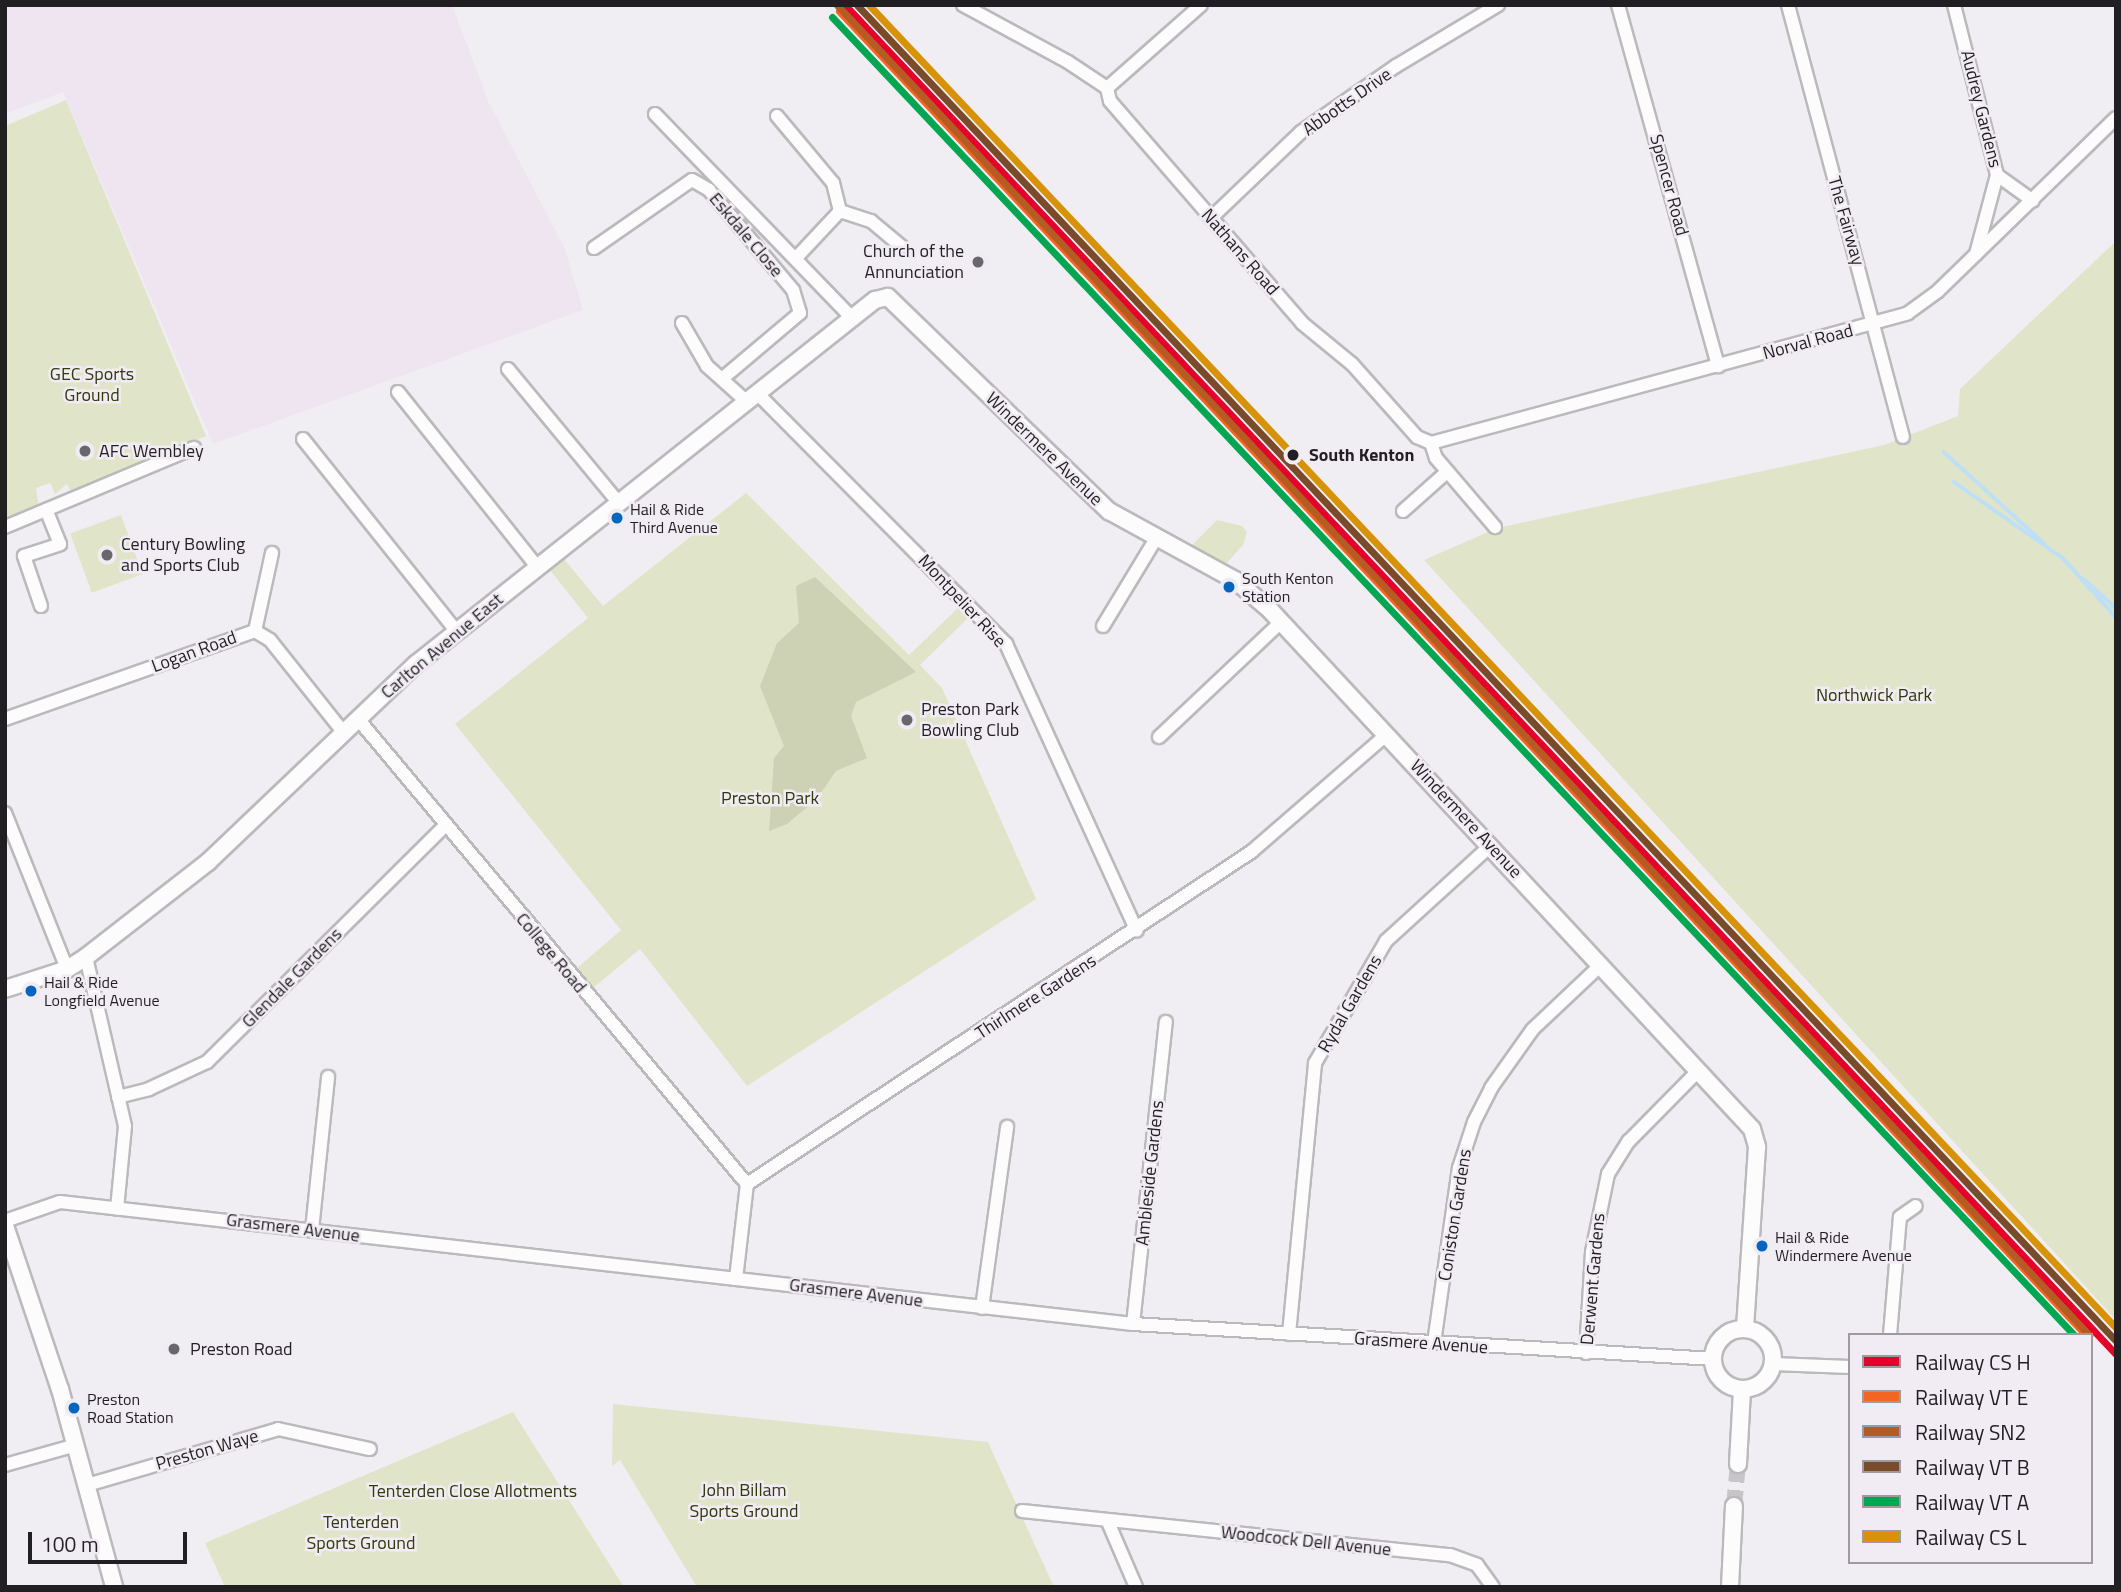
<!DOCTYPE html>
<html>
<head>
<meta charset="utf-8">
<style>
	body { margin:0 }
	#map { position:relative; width:2121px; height:1592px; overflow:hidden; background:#f0eef2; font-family:"Titillium Web",sans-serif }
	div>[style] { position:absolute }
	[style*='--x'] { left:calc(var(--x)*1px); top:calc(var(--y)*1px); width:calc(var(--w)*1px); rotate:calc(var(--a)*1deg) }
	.industrial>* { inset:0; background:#efe5f1 }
	.green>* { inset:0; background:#e0e5c9; transform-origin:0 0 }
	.forest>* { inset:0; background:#ccd2b3 }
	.stream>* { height:3.5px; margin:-1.75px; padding:0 1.75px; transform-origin:1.75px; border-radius:1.75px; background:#bedff6 }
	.tertiary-tunnel>* { height:16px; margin-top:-8px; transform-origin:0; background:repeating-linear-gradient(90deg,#c7c5c8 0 16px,transparent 0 24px) }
	.roads { filter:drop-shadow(2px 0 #bab9bc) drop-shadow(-2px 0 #bab9bc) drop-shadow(0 2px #bab9bc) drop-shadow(0 -2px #bab9bc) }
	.minor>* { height:12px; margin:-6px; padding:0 6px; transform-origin:6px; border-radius:6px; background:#fdfcfd }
	.tertiary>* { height:16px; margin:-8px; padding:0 8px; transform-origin:8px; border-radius:8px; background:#fdfcfd }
	.tertiary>.ring { margin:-8px; padding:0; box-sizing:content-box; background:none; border:16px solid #fdfcfd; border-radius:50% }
	.rail-1>* { height:7px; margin:-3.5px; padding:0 3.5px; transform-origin:3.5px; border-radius:3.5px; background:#e4002b }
	.rail-2>* { height:7px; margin:-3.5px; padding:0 3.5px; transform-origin:3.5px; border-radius:3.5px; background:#f26522 }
	.rail-3>* { height:7px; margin:-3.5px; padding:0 3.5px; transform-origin:3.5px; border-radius:3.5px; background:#b55b24 }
	.rail-4>* { height:7px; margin:-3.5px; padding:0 3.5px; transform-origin:3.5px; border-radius:3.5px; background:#7a4b2a }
	.rail-5>* { height:7px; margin:-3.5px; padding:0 3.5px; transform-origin:3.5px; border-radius:3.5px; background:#00a651 }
	.rail-6>* { height:7px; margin:-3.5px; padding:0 3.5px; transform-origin:3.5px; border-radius:3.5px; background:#d79205 }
	.dots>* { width:19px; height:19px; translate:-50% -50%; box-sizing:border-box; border:4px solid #f1ecf4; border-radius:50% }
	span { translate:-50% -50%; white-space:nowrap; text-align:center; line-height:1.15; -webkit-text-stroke:5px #f1ecf4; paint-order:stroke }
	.bus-label { font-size:16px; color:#211f22 }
	.left { translate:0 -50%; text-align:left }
	.street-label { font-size:18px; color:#211f22 }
	.poi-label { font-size:18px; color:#211f22 }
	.right { translate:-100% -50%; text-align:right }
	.park-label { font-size:18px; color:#32390a }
	.stop-label { font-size:18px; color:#211f22; font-weight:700 }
	.frame { position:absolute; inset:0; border:7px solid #211f22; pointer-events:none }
	.legend { position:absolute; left:1848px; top:1333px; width:245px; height:231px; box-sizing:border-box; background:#f1ecf4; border:2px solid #9e9aa0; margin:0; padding:9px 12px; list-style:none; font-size:21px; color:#211f22 }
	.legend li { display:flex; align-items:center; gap:14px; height:35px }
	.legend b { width:35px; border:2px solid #9e9aa0 }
	.scale { position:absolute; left:28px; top:1532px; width:159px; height:32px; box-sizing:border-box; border:4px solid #211f22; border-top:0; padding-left:9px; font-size:21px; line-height:24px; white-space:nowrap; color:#211f22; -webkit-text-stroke:5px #f1ecf4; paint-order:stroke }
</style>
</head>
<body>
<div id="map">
	<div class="industrial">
		<i style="clip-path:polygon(5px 5px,452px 5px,489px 103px,565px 249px,583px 310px,213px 444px,63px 92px,5px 114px)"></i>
	</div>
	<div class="green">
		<i style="clip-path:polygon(66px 100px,206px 436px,71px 493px,67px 484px,55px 494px,50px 483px,36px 488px,39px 508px,5px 519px,5px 126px)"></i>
		<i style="clip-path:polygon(2116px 241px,2116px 1320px,1424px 560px,1497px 528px,1884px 445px,1958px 416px,1960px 389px)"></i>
		<i style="clip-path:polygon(746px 493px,909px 655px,958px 608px,968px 618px,920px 665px,942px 688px,1036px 899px,747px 1086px,640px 949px,592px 989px,576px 969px,621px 930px,455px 724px,588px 618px,550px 570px,564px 559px,603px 606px)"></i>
		<i style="left:121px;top:515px;width:63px;height:54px;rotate:70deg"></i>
		<i style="clip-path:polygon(1217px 520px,1242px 526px,1247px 532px,1243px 545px,1226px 564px,1191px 546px)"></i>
		<i style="clip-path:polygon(613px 1404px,988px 1442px,1054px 1587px,697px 1587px,620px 1460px,612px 1466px)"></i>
		<i style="clip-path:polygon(513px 1412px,624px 1587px,225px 1587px,205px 1543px)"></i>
	</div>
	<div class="forest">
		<i style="clip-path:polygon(815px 577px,916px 672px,856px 702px,851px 716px,867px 758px,836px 771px,816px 800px,787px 824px,769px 831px,774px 758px,784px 746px,760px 686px,777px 643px,799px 623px,796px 586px)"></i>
	</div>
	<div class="stream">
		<i style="--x:1944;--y:452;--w:135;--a:42.3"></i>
		<i style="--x:1954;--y:482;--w:133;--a:34.9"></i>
		<i style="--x:2063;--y:558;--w:79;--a:48.1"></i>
		<i style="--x:2084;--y:579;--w:43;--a:42.2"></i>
	</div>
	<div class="tertiary-tunnel">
		<i style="--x:1734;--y:1506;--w:42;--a:-84.6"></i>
	</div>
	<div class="roads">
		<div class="minor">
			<i style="--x:963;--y:5;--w:119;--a:28.5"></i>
			<i style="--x:1068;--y:62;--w:47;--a:33.7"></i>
			<i style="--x:1107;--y:88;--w:13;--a:77"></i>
			<i style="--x:1110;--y:101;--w:294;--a:49.1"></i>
			<i style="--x:1302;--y:323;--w:65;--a:39.4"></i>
			<i style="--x:1352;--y:364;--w:98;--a:48.3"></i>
			<i style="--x:1417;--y:437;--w:15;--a:23"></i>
			<i style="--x:1431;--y:443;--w:494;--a:-15.2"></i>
			<i style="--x:1908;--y:313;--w:37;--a:-36"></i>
			<i style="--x:1938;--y:291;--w:248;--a:-44.2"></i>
			<i style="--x:1618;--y:5;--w:375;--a:74.5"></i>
			<i style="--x:1788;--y:5;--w:447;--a:75.1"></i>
			<i style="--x:1954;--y:5;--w:175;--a:75.8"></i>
			<i style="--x:1997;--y:175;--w:82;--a:104.9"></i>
			<i style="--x:1107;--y:88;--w:125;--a:-41.4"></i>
			<i style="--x:655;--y:114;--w:284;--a:46"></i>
			<i style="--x:777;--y:116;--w:87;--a:50.1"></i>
			<i style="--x:833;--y:183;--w:29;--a:76"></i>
			<i style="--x:840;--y:211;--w:64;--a:133.1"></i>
			<i style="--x:1997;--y:175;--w:44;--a:35.8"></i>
			<i style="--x:840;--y:211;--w:33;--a:18"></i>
			<i style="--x:871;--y:221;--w:40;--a:40"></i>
			<i style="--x:1211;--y:218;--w:124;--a:-43.7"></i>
			<i style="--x:1301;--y:132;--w:116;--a:-34.8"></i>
			<i style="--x:1396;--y:66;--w:119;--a:-30.9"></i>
			<i style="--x:594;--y:248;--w:119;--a:-34.8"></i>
			<i style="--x:692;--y:180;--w:20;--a:30"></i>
			<i style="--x:709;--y:190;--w:131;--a:50"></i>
			<i style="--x:793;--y:290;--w:24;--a:73"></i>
			<i style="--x:800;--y:313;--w:101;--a:139.8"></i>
			<i style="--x:682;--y:323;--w:50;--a:59.8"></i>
			<i style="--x:707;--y:366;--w:52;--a:41.9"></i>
			<i style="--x:508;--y:369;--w:174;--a:50.4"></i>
			<i style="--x:398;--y:392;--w:225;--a:51.5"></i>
			<i style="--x:757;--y:393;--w:354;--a:45.2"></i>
			<i style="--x:1006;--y:644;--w:315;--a:65.5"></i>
			<i style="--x:303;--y:439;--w:246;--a:51.4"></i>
			<i style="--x:1431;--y:443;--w:16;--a:72"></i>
			<i style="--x:1436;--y:458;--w:91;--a:49.5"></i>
			<i style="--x:1403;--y:511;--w:59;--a:-41.6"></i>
			<i style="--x:5;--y:527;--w:205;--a:-22.7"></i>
			<i style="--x:41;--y:606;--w:53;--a:-108.8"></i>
			<i style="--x:24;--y:556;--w:38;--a:-18"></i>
			<i style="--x:60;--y:544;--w:37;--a:-112"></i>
			<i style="--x:1103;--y:626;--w:100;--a:-58.8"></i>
			<i style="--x:255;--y:631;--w:80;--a:-77.7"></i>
			<i style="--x:5;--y:719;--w:265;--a:-19.4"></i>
			<i style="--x:255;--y:631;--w:17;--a:31"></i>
			<i style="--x:270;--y:640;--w:119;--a:51.5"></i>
			<i style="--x:358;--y:719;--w:606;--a:50.09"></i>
			<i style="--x:1159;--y:737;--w:168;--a:-43.3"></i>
			<i style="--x:5;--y:813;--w:168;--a:68.3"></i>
			<i style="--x:86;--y:957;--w:173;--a:77"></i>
			<i style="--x:125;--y:1126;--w:83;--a:95.5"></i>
			<i style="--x:118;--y:1097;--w:32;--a:-14"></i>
			<i style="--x:149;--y:1089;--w:64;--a:-25"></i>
			<i style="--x:207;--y:1062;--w:335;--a:-44.8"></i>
			<i style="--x:5;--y:1221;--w:58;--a:-19.1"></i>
			<i style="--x:60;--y:1202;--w:1080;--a:6.49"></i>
			<i style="--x:1133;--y:1324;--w:581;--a:3.45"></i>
			<i style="--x:312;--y:1230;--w:154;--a:-84"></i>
			<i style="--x:736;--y:1279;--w:96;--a:-83.4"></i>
			<i style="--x:747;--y:1184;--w:604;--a:-33.37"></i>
			<i style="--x:1251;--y:852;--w:180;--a:-40.9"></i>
			<i style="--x:982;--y:1308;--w:183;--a:-82.1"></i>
			<i style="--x:1133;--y:1324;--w:304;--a:-83.8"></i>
			<i style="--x:1289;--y:1334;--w:272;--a:-84.5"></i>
			<i style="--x:1315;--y:1063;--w:141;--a:-59.8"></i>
			<i style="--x:1386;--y:941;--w:142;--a:-42.4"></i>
			<i style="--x:1890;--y:1335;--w:118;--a:-85.2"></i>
			<i style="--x:1900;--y:1217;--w:19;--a:-35"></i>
			<i style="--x:1434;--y:1343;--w:177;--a:-81.9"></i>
			<i style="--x:1459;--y:1168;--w:48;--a:-71.9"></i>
			<i style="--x:1474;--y:1122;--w:38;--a:-63"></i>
			<i style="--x:1491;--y:1088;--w:72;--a:-54.6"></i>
			<i style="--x:1533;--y:1029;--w:93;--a:-43.3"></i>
			<i style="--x:1586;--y:1353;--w:101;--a:-86.6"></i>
			<i style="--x:1592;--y:1252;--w:80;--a:-78.4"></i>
			<i style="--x:1608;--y:1174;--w:39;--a:-58"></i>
			<i style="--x:1629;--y:1141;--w:98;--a:-45.4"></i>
			<i style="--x:1773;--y:1364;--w:77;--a:2.2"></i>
			<i style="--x:5;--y:1465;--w:74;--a:-15.7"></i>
			<i style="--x:87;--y:1485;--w:199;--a:-16.3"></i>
			<i style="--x:278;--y:1429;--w:94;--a:12.3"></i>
			<i style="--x:1022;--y:1511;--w:430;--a:5.9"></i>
			<i style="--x:1450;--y:1555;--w:29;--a:20"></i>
			<i style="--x:1477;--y:1565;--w:27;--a:54"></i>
			<i style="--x:1108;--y:1522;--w:71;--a:66.7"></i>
		</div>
		<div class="tertiary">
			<i style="--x:5;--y:989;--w:65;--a:-17.9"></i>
			<i style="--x:67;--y:969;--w:22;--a:-32"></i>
			<i style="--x:86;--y:957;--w:155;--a:-37.9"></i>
			<i style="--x:208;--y:862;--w:287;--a:-43.6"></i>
			<i style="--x:416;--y:664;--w:586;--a:-38.42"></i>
			<i style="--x:875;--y:300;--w:13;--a:-13"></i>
			<i style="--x:888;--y:297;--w:308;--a:44.1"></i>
			<i style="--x:1109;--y:511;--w:144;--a:28.7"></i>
			<i style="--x:1235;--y:580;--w:46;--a:40.6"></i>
			<i style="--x:1270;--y:610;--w:708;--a:47.12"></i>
			<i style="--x:1752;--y:1129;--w:19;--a:74"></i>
			<i style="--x:1757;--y:1147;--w:182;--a:93.8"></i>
			<i style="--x:5;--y:1226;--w:172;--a:71.4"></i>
			<i style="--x:60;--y:1389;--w:205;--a:74.7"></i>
			<i class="ring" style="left:1713px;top:1329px;width:44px;height:44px"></i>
			<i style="--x:1738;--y:1464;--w:75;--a:-86.9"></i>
			<i style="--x:1730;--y:1587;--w:81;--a:-87.2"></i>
		</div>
	</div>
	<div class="rail-1">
		<i style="--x:845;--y:5;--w:1853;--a:46.71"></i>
	</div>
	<div class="rail-2">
		<i style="--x:839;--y:11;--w:1819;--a:46.72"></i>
	</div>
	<div class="rail-3">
		<i style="--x:837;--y:5;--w:1827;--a:46.73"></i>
	</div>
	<div class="rail-4">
		<i style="--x:857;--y:5;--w:1836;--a:46.7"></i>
	</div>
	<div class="rail-5">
		<i style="--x:832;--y:17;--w:1811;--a:46.7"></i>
	</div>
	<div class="rail-6">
		<i style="--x:869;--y:5;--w:1818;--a:46.69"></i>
	</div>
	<div class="dots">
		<i style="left:978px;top:262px;background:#69676b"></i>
		<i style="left:85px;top:451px;background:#69676b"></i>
		<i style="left:1293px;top:455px;background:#211f22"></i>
		<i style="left:617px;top:518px;background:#0065bd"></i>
		<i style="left:107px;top:555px;background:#69676b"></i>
		<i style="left:1229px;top:587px;background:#0065bd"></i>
		<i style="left:907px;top:720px;background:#69676b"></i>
		<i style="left:31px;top:991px;background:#0065bd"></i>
		<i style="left:1762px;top:1246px;background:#0065bd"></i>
		<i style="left:174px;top:1349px;background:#69676b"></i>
		<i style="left:74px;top:1408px;background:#0065bd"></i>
	</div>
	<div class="bus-label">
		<span class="left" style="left:630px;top:518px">Hail &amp; Ride<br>Third Avenue</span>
		<span class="left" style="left:1242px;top:587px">South Kenton<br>Station</span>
		<span class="left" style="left:44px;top:991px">Hail &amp; Ride<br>Longfield Avenue</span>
		<span class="left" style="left:1775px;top:1246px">Hail &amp; Ride<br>Windermere Avenue</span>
		<span class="left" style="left:87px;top:1408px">Preston<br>Road Station</span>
	</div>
	<div class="street-label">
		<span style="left:1347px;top:102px;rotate:-35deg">Abbotts Drive</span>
		<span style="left:1981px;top:109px;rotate:76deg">Audrey Gardens</span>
		<span style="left:1669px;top:185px;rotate:75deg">Spencer Road</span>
		<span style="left:1846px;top:221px;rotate:74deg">The Fairway</span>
		<span style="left:746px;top:235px;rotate:50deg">Eskdale Close</span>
		<span style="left:1240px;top:252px;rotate:49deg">Nathans Road</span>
		<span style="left:1808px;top:342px;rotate:-15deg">Norval Road</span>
		<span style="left:1044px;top:449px;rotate:44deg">Windermere Avenue</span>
		<span style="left:962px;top:601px;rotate:47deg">Montpelier Rise</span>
		<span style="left:442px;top:646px;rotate:-40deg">Carlton Avenue East</span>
		<span style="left:194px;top:652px;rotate:-20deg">Logan Road</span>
		<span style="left:1466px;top:819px;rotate:47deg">Windermere Avenue</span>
		<span style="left:551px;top:953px;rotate:50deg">College Road</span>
		<span style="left:292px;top:978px;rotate:-45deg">Glendale Gardens</span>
		<span style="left:1036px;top:997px;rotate:-33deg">Thirlmere Gardens</span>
		<span style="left:1350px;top:1004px;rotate:-60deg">Rydal Gardens</span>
		<span style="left:1150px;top:1173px;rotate:-84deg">Ambleside Gardens</span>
		<span style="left:1455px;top:1215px;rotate:-81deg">Coniston Gardens</span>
		<span style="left:293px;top:1228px;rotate:7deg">Grasmere Avenue</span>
		<span style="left:1593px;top:1279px;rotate:-85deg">Derwent Gardens</span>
		<span style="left:856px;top:1293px;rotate:7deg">Grasmere Avenue</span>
		<span style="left:1421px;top:1343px;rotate:4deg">Grasmere Avenue</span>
		<span style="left:207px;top:1450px;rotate:-16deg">Preston Waye</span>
		<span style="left:1306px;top:1541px;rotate:6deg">Woodcock Dell Avenue</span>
	</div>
	<div class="poi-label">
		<span class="right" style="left:964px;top:262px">Church of the<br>Annunciation</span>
		<span class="left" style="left:99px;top:451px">AFC Wembley</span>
		<span class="left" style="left:121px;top:555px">Century Bowling<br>and Sports Club</span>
		<span class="left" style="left:921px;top:720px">Preston Park<br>Bowling Club</span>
		<span class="left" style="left:190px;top:1349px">Preston Road</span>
	</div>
	<div class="park-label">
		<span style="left:92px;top:385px">GEC Sports<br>Ground</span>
		<span style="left:1874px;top:695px">Northwick Park</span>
		<span style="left:770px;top:798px">Preston Park</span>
		<span style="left:473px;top:1491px">Tenterden Close Allotments</span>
		<span style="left:744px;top:1501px">John Billam<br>Sports Ground</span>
		<span style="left:361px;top:1533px">Tenterden<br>Sports Ground</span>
	</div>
	<div class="stop-label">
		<span class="left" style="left:1309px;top:455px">South Kenton</span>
	</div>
	<div class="frame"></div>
	<ul class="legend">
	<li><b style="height:9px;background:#e4002b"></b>Railway CS H</li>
	<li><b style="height:9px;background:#f26522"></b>Railway VT E</li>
	<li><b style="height:9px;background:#b55b24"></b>Railway SN2</li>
	<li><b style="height:9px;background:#7a4b2a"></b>Railway VT B</li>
	<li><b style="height:9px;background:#00a651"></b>Railway VT A</li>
	<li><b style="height:9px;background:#d79205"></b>Railway CS L</li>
	</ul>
	<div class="scale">100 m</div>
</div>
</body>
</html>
